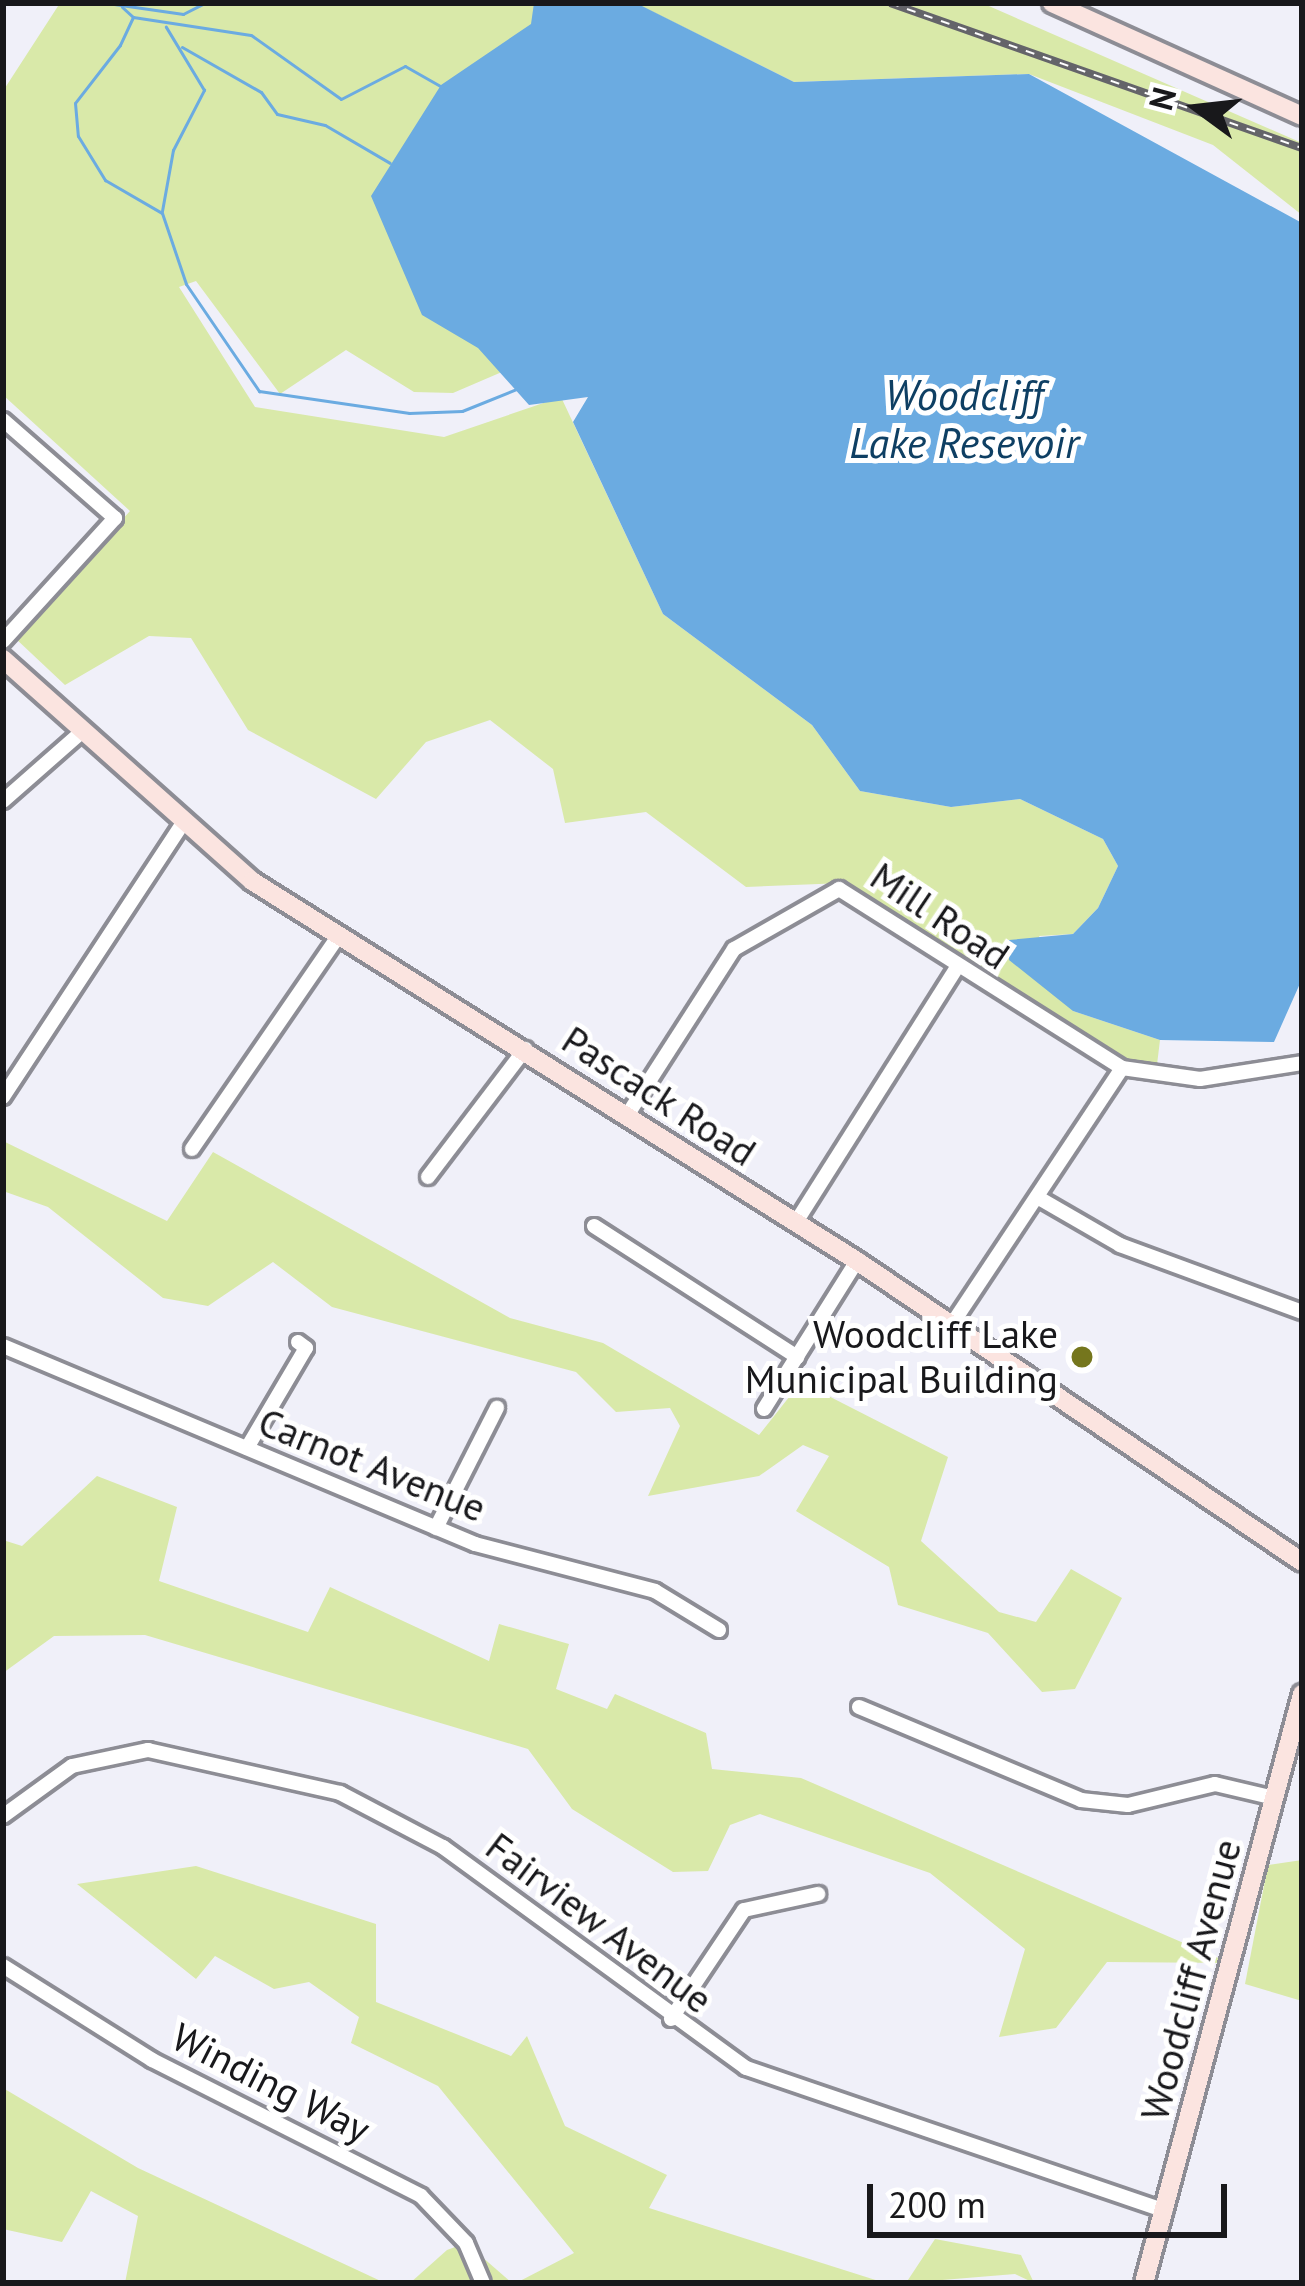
<!DOCTYPE html>
<html>
<head>
<meta charset="utf-8">
<style>
	body { margin:0 }
	#map { position:relative; width:1305px; height:2286px; overflow:hidden; background:#f0f0f9; font-family:"PT Sans",sans-serif }
	div>[style] { position:absolute }
	[style*='--x'] { left:calc(var(--x)*1px); top:calc(var(--y)*1px); width:calc(var(--w)*1px); rotate:calc(var(--a)*1deg) }
	.green>* { inset:0; background:#d9e9a9 }
	.water>* { inset:0; background:#6babe1 }
	.stream>* { height:3px; margin:-1.5px; padding:0 1.5px; transform-origin:1.5px; border-radius:1.5px; background:#6babe1 }
	.roads { filter:drop-shadow(3px 0 #8d8d95) drop-shadow(-3px 0 #8d8d95) drop-shadow(0 3px #8d8d95) drop-shadow(0 -3px #8d8d95) }
	.street>* { height:14px; margin:-7px; padding:0 7px; transform-origin:7px; border-radius:7px; background:#fff }
	.secondary>* { height:18px; margin:-9px; padding:0 9px; transform-origin:9px; border-radius:9px; background:#fbe4e0 }
	.rail>* { height:8px; margin-top:-4px; transform-origin:0; background:repeating-linear-gradient(90deg,#fff 0 9px,#646469 0 18px); box-sizing:border-box; border-block:3px solid #646469 }
	.dots>* { width:33px; height:33px; translate:-50% -50%; box-sizing:border-box; border:6px solid #fff; border-radius:50% }
	span { translate:-50% -50%; white-space:nowrap; text-align:center; line-height:1.15; -webkit-text-stroke:10px #fff; paint-order:stroke }
	.street-label { font-size:39px; color:#18181b }
	.poi-label { font-size:39px; color:#18181b }
	.right { translate:-100% -50%; text-align:right }
	.water-label { font-size:42px; color:#0e3f63; font-style:italic }
	.frame { position:absolute; inset:0; border:6px solid #18181b; pointer-events:none }
	.north { position:absolute; left:1137px; top:48px; width:120px; height:120px; -webkit-text-stroke:9px #fff; paint-order:stroke; rotate:285deg; font-size:33px; font-weight:700; line-height:48px; text-align:center; color:#18181b }
	.north::after { content:''; display:block; margin:auto; width:42px; height:54px; background:#18181b; clip-path:polygon(50% 0,100% 100%,50% 72%,0 100%) }
	.scale { position:absolute; left:867px; top:2184px; width:360px; height:54px; box-sizing:border-box; border:6px solid #18181b; border-top:0; padding-left:15px; font-size:36px; line-height:42px; white-space:nowrap; color:#18181b; -webkit-text-stroke:9px #fff; paint-order:stroke }
</style>
</head>
<body>
<div id="map">
	<div class="green">
		<i style="clip-path:polygon(60px 3px,982px 3px,1302px 143px,1302px 215px,1213px 145px,1029px 74px,794px 82px,649px 10px,555px 349px,453px 393px,414px 392px,346px 350px,280px 394px,196px 281px,179px 287px,255px 407px,444px 437px,561px 397px,663px 614px,812px 725px,860px 791px,951px 807px,1020px 799px,1103px 839px,1118px 866px,1098px 908px,1073px 934px,1039px 936px,1073px 1011px,1160px 1040px,1156px 1073px,1068px 1036px,844px 883px,746px 887px,646px 812px,565px 823px,553px 769px,490px 720px,426px 742px,376px 799px,248px 730px,191px 638px,149px 636px,65px 685px,15px 638px,130px 511px,3px 395px,3px 91px)"></i>
		<i style="clip-path:polygon(3px 1141px,167px 1221px,213px 1152px,510px 1318px,603px 1343px,759px 1435px,801px 1382px,948px 1457px,921px 1541px,999px 1612px,1036px 1622px,1071px 1569px,1122px 1598px,1075px 1689px,1042px 1692px,988px 1633px,898px 1605px,889px 1567px,796px 1511px,829px 1456px,803px 1445px,759px 1476px,648px 1496px,680px 1426px,670px 1408px,616px 1412px,576px 1372px,332px 1307px,273px 1262px,208px 1306px,163px 1298px,48px 1207px,3px 1191px)"></i>
		<i style="clip-path:polygon(97px 1476px,177px 1507px,159px 1581px,308px 1632px,330px 1587px,489px 1661px,499px 1624px,569px 1644px,556px 1689px,607px 1709px,615px 1694px,706px 1733px,712px 1769px,801px 1778px,1230px 1963px,1107px 1962px,1056px 2028px,999px 2037px,1025px 1949px,930px 1873px,760px 1814px,730px 1825px,708px 1871px,673px 1872px,572px 1809px,528px 1749px,145px 1635px,54px 1636px,3px 1673px,3px 1540px,22px 1546px)"></i>
		<i style="clip-path:polygon(1302px 1860px,1302px 2001px,1245px 1984px,1268px 1865px)"></i>
		<i style="clip-path:polygon(196px 1866px,376px 1924px,376px 2002px,511px 2056px,527px 2036px,565px 2126px,667px 2175px,649px 2208px,885px 2283px,516px 2283px,574px 2253px,438px 2086px,351px 2043px,359px 2017px,309px 1982px,274px 1989px,215px 1956px,196px 1979px,77px 1884px)"></i>
		<i style="clip-path:polygon(3px 2088px,138px 2168px,385px 2283px,125px 2283px,138px 2216px,91px 2191px,62px 2242px,3px 2229px)"></i>
		<i style="clip-path:polygon(935px 2239px,1021px 2255px,1034px 2283px,1015px 2274px,906px 2283px)"></i>
		<i style="clip-path:polygon(466px 2243px,512px 2283px,410px 2283px,447px 2250px)"></i>
	</div>
	<div class="water">
		<i style="clip-path:polygon(534px 3px,636px 3px,794px 82px,1029px 74px,1302px 223px,1302px 979px,1274px 1042px,1160px 1040px,1073px 1011px,1009px 960px,1009px 940px,1073px 934px,1098px 908px,1118px 866px,1103px 839px,1020px 799px,951px 807px,860px 791px,812px 725px,663px 614px,573px 422px,588px 397px,529px 405px,478px 348px,422px 315px,371px 196px,441px 85px,531px 24px)"></i>
	</div>
	<div class="stream">
		<i style="--x:107;--y:3;--w:77;--a:8.2"></i>
		<i style="--x:183;--y:14;--w:25;--a:-27"></i>
		<i style="--x:122;--y:7;--w:15;--a:42"></i>
		<i style="--x:133;--y:17;--w:31;--a:115"></i>
		<i style="--x:120;--y:45;--w:73;--a:127.8"></i>
		<i style="--x:75;--y:103;--w:33;--a:85"></i>
		<i style="--x:78;--y:136;--w:52;--a:58.5"></i>
		<i style="--x:105;--y:180;--w:66;--a:30.1"></i>
		<i style="--x:162;--y:213;--w:75;--a:71.3"></i>
		<i style="--x:186;--y:284;--w:130;--a:55.7"></i>
		<i style="--x:259;--y:391;--w:152;--a:8.3"></i>
		<i style="--x:409;--y:413;--w:53;--a:-2.2"></i>
		<i style="--x:462;--y:411;--w:61;--a:-22"></i>
		<i style="--x:133;--y:17;--w:119;--a:8.7"></i>
		<i style="--x:251;--y:35;--w:110;--a:35.4"></i>
		<i style="--x:341;--y:99;--w:72;--a:-27.3"></i>
		<i style="--x:405;--y:66;--w:43;--a:29.6"></i>
		<i style="--x:182;--y:47;--w:91;--a:29.7"></i>
		<i style="--x:261;--y:92;--w:27;--a:54"></i>
		<i style="--x:277;--y:114;--w:49;--a:12.9"></i>
		<i style="--x:325;--y:125;--w:75;--a:30.3"></i>
		<i style="--x:162;--y:211;--w:62;--a:-79.8"></i>
		<i style="--x:173;--y:150;--w:68;--a:-62.7"></i>
		<i style="--x:204;--y:90;--w:74;--a:-121.1"></i>
	</div>
	<div class="roads">
		<div class="street">
			<i style="--x:3;--y:420;--w:149;--a:41.2"></i>
			<i style="--x:115;--y:518;--w:166;--a:132.3"></i>
			<i style="--x:3;--y:801;--w:100;--a:-41.3"></i>
			<i style="--x:3;--y:1097;--w:324;--a:-56.7"></i>
			<i style="--x:628;--y:1114;--w:196;--a:-57.3"></i>
			<i style="--x:734;--y:949;--w:121;--a:-29.7"></i>
			<i style="--x:839;--y:889;--w:335;--a:32.3"></i>
			<i style="--x:1122;--y:1068;--w:79;--a:8"></i>
			<i style="--x:1200;--y:1079;--w:103;--a:-8.9"></i>
			<i style="--x:192;--y:1149;--w:260;--a:-55.5"></i>
			<i style="--x:428;--y:1177;--w:161;--a:-52.8"></i>
			<i style="--x:1037;--y:1197;--w:96;--a:30"></i>
			<i style="--x:1120;--y:1245;--w:194;--a:20.2"></i>
			<i style="--x:796;--y:1222;--w:302;--a:-57.7"></i>
			<i style="--x:594;--y:1226;--w:242;--a:32.8"></i>
			<i style="--x:952;--y:1324;--w:307;--a:-56.4"></i>
			<i style="--x:3;--y:1346;--w:512;--a:22.76"></i>
			<i style="--x:475;--y:1544;--w:186;--a:14.6"></i>
			<i style="--x:655;--y:1591;--w:75;--a:31.4"></i>
			<i style="--x:764;--y:1409;--w:175;--a:-57.9"></i>
			<i style="--x:247;--y:1448;--w:116;--a:-59.5"></i>
			<i style="--x:306;--y:1348;--w:10;--a:-143"></i>
			<i style="--x:436;--y:1528;--w:135;--a:-63.1"></i>
			<i style="--x:859;--y:1707;--w:241;--a:22.7"></i>
			<i style="--x:1081;--y:1800;--w:47;--a:6.1"></i>
			<i style="--x:1128;--y:1805;--w:89;--a:-13.6"></i>
			<i style="--x:1215;--y:1784;--w:61;--a:13.3"></i>
			<i style="--x:3;--y:1816;--w:85;--a:-35.9"></i>
			<i style="--x:72;--y:1766;--w:78;--a:-11.9"></i>
			<i style="--x:148;--y:1750;--w:197;--a:12.6"></i>
			<i style="--x:340;--y:1793;--w:116;--a:27.7"></i>
			<i style="--x:443;--y:1847;--w:375;--a:36.1"></i>
			<i style="--x:746;--y:2068;--w:443;--a:18.8"></i>
			<i style="--x:3;--y:1966;--w:176;--a:32.2"></i>
			<i style="--x:152;--y:2060;--w:301;--a:26.8"></i>
			<i style="--x:421;--y:2196;--w:65;--a:46.2"></i>
			<i style="--x:466;--y:2243;--w:43;--a:67"></i>
			<i style="--x:671;--y:2019;--w:131;--a:-56.2"></i>
			<i style="--x:744;--y:1910;--w:76;--a:-12.2"></i>
		</div>
		<div class="secondary">
			<i style="--x:1052;--y:3;--w:274;--a:24.3"></i>
			<i style="--x:3;--y:659;--w:334;--a:41.7"></i>
			<i style="--x:252;--y:881;--w:714;--a:32.13"></i>
			<i style="--x:857;--y:1261;--w:537;--a:34.07"></i>
			<i style="--x:1144;--y:2283;--w:610;--a:-74.98"></i>
		</div>
	</div>
	<div class="rail">
		<i style="--x:890;--y:3;--w:437;--a:19.4"></i>
	</div>
	<div class="dots">
		<i style="left:1082px;top:1357px;background:#75761d"></i>
	</div>
	<div class="street-label">
		<span style="left:940px;top:916px;rotate:34deg">Mill Road</span>
		<span style="left:659px;top:1096px;rotate:33deg">Pascack Road</span>
		<span style="left:372px;top:1465px;rotate:22deg">Carnot Avenue</span>
		<span style="left:599px;top:1923px;rotate:37deg">Fairview Avenue</span>
		<span style="left:1191px;top:1980px;rotate:-75deg">Woodcliff Avenue</span>
		<span style="left:271px;top:2083px;rotate:27deg">Winding Way</span>
	</div>
	<div class="poi-label">
		<span class="right" style="left:1058px;top:1357px">Woodcliff Lake<br>Municipal Building</span>
	</div>
	<div class="water-label">
		<span style="left:964px;top:419px">Woodcliff<br>Lake Resevoir</span>
	</div>
	<div class="frame"></div>
	<div class="north">N</div>
	<div class="scale">200 m</div>
</div>
</body>
</html>
